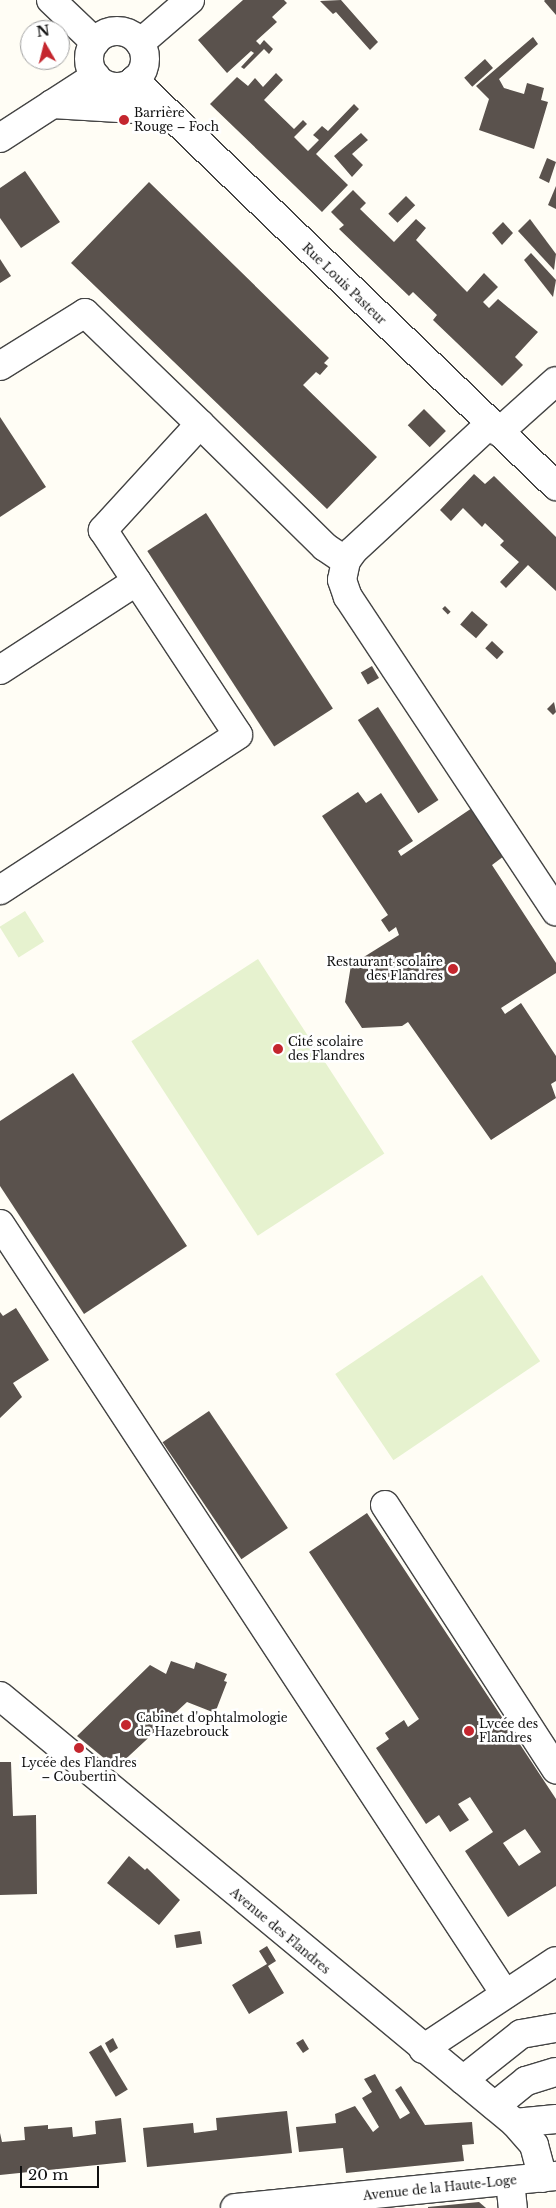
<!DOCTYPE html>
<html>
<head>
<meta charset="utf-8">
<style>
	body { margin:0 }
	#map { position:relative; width:556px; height:2208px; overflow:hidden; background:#fffdf5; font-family:"Libre Baskerville",serif }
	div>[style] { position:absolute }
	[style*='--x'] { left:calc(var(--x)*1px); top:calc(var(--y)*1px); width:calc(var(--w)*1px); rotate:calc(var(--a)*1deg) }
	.pitch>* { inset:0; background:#e6f2cf; transform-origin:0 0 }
	.building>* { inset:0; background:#5a524d; transform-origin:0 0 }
	.roads { filter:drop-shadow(1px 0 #444) drop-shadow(-1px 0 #444) drop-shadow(0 1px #444) drop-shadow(0 -1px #444) }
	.minor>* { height:28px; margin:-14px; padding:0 14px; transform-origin:14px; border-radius:14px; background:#fff }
	.minor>.ring { margin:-14px; padding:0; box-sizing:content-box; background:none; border:28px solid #fff; border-radius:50% }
	.dots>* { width:14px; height:14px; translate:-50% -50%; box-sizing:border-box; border:2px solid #fff; border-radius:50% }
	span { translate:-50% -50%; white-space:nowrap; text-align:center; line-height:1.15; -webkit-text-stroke:5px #fff; paint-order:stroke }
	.poi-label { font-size:12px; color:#111 }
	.left { translate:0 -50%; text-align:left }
	.right { translate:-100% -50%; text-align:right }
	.street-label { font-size:12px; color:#111 }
	.north { position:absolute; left:20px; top:20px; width:50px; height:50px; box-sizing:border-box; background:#fff; border:1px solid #a0a0a0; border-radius:50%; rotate:352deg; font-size:14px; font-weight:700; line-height:20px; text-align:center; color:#111 }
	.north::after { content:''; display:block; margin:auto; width:18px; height:22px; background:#c4262e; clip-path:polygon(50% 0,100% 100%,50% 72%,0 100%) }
	.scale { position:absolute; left:20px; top:2166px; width:79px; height:22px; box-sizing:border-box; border:2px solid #111; border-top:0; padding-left:6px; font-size:15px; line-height:18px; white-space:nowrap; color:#111; -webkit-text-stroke:4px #fff; paint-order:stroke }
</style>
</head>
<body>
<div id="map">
	<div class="pitch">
		<i style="left:25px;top:911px;width:36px;height:30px;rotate:58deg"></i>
		<i style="left:258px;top:959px;width:232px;height:151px;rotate:57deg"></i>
		<i style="left:482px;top:1275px;width:104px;height:177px;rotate:56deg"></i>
	</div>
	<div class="building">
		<i style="clip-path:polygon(243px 0,284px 0,287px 3px,272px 17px,277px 22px,256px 41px,260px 45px,264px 40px,273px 49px,269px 54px,264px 49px,244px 69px,241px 67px,254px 53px,251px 51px,227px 73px,198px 40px)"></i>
		<i style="clip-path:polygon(341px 0,378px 42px,370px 50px,336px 12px,333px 14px,320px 1px)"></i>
		<i style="clip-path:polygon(545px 0,556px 0,556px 15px,544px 1px)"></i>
		<i style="clip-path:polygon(533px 37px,538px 44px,499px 79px,504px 88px,524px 94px,527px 83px,544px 88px,541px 100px,548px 102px,534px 149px,479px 130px,489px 99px,476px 86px)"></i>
		<i style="left:485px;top:59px;width:12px;height:28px;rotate:48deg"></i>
		<i style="clip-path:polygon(276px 73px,283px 80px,264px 100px,294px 129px,303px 120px,307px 124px,294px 137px,308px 151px,319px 140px,313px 135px,322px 126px,328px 131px,354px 104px,359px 109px,316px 154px,348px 185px,322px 212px,210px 104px,237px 77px,248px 86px,255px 78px,263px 87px)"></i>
		<i style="clip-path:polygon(361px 133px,368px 140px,352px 154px,363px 165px,352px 177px,334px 156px)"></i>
		<i style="clip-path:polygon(547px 158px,556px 162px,549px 183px,539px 178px)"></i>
		<i style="clip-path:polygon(25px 171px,60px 222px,21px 248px,0 218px,0 188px)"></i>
		<i style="clip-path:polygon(149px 182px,329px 358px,324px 363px,328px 366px,320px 375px,316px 372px,303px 385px,377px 457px,327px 509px,71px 263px)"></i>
		<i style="clip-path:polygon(556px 186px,556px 209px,548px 205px)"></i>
		<i style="clip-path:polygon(353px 190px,366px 203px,360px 209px,394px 242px,416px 219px,426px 228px,416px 240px,467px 292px,484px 273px,498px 287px,483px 302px,489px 308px,498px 299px,538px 332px,515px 357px,523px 365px,502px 386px,433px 320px,437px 315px,413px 292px,409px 296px,339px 229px,344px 225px,331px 212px)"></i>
		<i style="left:406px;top:196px;width:13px;height:25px;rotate:45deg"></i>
		<i style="clip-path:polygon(530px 219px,556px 254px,554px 270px,518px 231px)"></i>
		<i style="clip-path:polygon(503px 222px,513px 233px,502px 245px,492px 233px)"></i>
		<i style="clip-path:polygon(531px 253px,556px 280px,553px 297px,524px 260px)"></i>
		<i style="clip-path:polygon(0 259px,11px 276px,0 283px)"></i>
		<i style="left:424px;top:409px;width:31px;height:23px;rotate:45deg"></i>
		<i style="clip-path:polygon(0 417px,46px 487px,0 517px)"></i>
		<i style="clip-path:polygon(474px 474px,485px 484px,494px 476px,556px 537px,556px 591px,528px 565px,506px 588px,500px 582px,519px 562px,500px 545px,504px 541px,485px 523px,482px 527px,463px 508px,451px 521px,440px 510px)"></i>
		<i style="left:206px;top:513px;width:233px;height:70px;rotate:57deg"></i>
		<i style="left:445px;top:606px;width:8px;height:4px;rotate:45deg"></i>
		<i style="left:472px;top:611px;width:21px;height:18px;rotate:41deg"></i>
		<i style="left:492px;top:641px;width:16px;height:10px;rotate:43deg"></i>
		<i style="left:372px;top:666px;width:14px;height:13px;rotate:60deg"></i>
		<i style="clip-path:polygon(554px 702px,556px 712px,553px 715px,547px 709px)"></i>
		<i style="left:378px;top:707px;width:111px;height:24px;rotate:57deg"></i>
		<i style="clip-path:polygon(358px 792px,366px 803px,381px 793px,413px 841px,398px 851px,401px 856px,472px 808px,504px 856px,492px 865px,556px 963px,556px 973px,501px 1008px,505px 1014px,521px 1003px,556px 1056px,556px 1081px,551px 1084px,556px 1098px,491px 1140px,408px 1022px,402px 1026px,362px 1028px,345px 1002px,351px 965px,399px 935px,396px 927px,389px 932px,381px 920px,388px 915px,322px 816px)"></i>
		<i style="clip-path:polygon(73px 1073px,187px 1246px,84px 1314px,0 1186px,0 1121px)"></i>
		<i style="clip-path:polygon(16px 1308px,49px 1360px,13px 1383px,22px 1397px,0 1418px,0 1312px,3px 1316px)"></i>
		<i style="left:209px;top:1411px;width:141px;height:56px;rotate:56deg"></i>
		<i style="clip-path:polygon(evenodd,367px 1513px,556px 1799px,556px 1886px,508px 1917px,465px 1851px,493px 1832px,470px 1797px,458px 1804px,469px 1820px,450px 1832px,439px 1815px,426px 1824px,376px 1748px,389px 1739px,385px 1733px,404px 1720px,408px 1727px,419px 1719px,309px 1552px,367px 1513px,525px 1829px,541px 1852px,519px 1866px,503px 1843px,525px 1829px)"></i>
		<i style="clip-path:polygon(171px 1661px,194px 1669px,196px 1662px,227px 1674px,224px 1681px,227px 1682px,215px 1713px,187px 1702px,116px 1768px,77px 1736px,150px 1665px,166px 1674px)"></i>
		<i style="clip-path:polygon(0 1762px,11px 1762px,13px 1816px,36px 1815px,37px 1894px,0 1895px)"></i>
		<i style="clip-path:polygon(129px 1856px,145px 1870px,147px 1868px,180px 1900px,159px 1925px,107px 1883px)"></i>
		<i style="left:200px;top:1931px;width:13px;height:26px;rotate:81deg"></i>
		<i style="clip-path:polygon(267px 1946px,276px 1961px,268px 1966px,284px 1993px,249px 2014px,232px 1985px,267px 1964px,259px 1951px)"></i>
		<i style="clip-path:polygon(113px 2038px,118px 2048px,110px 2053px,105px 2043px)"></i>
		<i style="clip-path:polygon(303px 2039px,309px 2049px,303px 2053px,296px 2043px)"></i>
		<i style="left:101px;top:2045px;width:52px;height:14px;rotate:59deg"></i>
		<i style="clip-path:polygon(375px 2074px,400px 2119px,410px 2113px,395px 2090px,401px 2086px,425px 2125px,472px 2122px,474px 2144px,462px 2145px,464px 2161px,346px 2173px,343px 2148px,299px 2152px,296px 2127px,336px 2123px,335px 2114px,355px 2106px,373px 2132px,379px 2127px,362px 2098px,372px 2092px,364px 2079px)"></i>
		<i style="clip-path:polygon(287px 2111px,292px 2153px,147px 2167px,143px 2128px,193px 2123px,194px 2133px,217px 2130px,216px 2118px)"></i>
		<i style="clip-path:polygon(121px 2118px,126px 2162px,0 2175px,0 2133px,2px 2142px,25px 2140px,24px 2127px,48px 2125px,48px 2129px,72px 2127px,73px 2137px,96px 2134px,95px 2121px)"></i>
		<i style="clip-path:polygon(479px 2202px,486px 2208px,428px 2208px,428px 2207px)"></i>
	</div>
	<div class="roads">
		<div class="minor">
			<i style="--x:51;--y:0;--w:61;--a:43.7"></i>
			<i class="ring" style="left:89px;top:31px;width:28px;height:28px"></i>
			<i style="--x:140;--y:43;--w:66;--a:-40.7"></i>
			<i style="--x:134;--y:80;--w:586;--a:43.89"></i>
			<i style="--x:52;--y:104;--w:113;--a:3.5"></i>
			<i style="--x:0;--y:138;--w:114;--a:-32.9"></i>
			<i style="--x:0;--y:366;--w:100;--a:-31.9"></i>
			<i style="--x:85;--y:313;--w:160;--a:44"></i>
			<i style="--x:200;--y:424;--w:144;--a:132.5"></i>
			<i style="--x:103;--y:530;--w:245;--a:56.6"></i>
			<i style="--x:238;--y:735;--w:284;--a:146.9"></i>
			<i style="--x:200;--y:424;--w:175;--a:44.5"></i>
			<i style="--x:325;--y:547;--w:25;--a:34"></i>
			<i style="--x:490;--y:424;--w:187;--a:137.2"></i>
			<i style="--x:353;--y:551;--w:12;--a:125"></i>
			<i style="--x:346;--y:561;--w:19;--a:102"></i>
			<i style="--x:342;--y:580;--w:18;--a:71"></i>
			<i style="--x:348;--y:597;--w:377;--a:56.5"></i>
			<i style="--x:499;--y:432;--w:76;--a:-41.8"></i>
			<i style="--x:0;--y:670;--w:163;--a:-33"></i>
			<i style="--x:0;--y:1224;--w:921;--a:56.74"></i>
			<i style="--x:385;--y:1505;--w:315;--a:57.1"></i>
			<i style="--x:0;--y:1696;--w:669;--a:39.66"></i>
			<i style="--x:515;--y:2123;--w:29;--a:49"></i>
			<i style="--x:534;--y:2145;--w:34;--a:75"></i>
			<i style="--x:423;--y:2049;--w:159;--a:-33.5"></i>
			<i style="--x:463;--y:2080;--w:74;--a:-38.4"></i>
			<i style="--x:521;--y:2034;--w:36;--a:-10"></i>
			<i style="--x:495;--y:2106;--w:40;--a:-39"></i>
			<i style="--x:526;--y:2081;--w:31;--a:-17"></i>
			<i style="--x:515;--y:2123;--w:41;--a:-5.6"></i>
			<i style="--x:510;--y:2181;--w:27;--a:84"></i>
			<i style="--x:235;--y:2208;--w:323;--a:-5.7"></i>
		</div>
	</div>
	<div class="dots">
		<i style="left:124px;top:120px;background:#c4262e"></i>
		<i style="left:453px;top:969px;background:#c4262e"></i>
		<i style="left:278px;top:1049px;background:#c4262e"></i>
		<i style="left:126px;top:1725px;background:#c4262e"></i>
		<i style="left:469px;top:1731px;background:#c4262e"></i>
		<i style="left:79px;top:1748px;background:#c4262e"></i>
	</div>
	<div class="poi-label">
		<span class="left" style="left:134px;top:120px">Barrière<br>Rouge – Foch</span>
		<span class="right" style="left:443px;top:969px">Restaurant scolaire<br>des Flandres</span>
		<span class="left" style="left:288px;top:1049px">Cité scolaire<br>des Flandres</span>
		<span class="left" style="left:136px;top:1725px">Cabinet d'ophtalmologie<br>de Hazebrouck</span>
		<span class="left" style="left:479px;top:1731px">Lycée des<br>Flandres</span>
		<span style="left:79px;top:1770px">Lycée des Flandres<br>– Coubertin</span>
	</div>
	<div class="street-label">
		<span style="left:344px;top:284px;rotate:44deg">Rue Louis Pasteur</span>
		<span style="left:280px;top:1931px;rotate:40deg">Avenue des Flandres</span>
		<span style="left:440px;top:2188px;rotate:-6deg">Avenue de la Haute-Loge</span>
	</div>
	<div class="north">N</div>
	<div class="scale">20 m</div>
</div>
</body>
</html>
